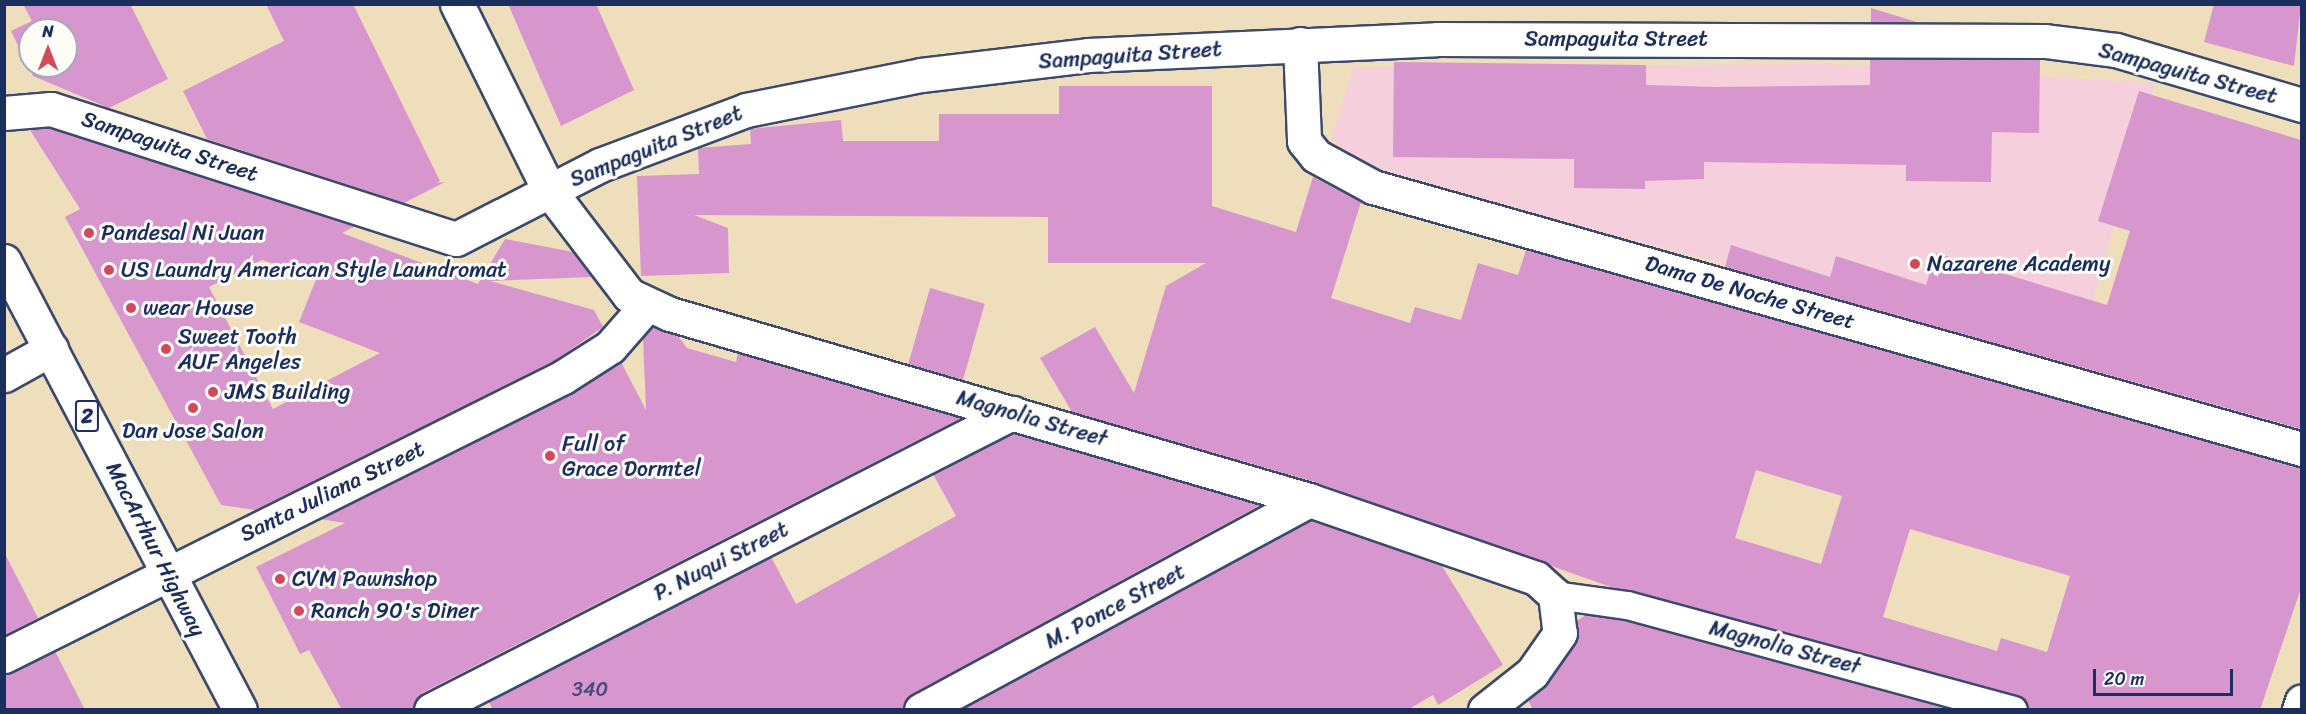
<!DOCTYPE html>
<html>
<head>
<meta charset="utf-8">
<style>
	body { margin:0 }
	#map { position:relative; width:2306px; height:714px; overflow:hidden; background:#efdebc; font-family:Sriracha,sans-serif }
	div>[style] { position:absolute }
	[style*='--x'] { left:calc(var(--x)*1px); top:calc(var(--y)*1px); width:calc(var(--w)*1px); rotate:calc(var(--a)*1deg) }
	.built>* { inset:0; background:#f5cfdb }
	.building>* { inset:0; background:#d896ce; transform-origin:0 0 }
	.roads { filter:drop-shadow(2px 0 #3b496c) drop-shadow(-2px 0 #3b496c) drop-shadow(0 2px #3b496c) drop-shadow(0 -2px #3b496c) }
	.service>* { height:27px; margin:-13.5px; padding:0 13.5px; transform-origin:13.5px; border-radius:13.5px; background:#fff }
	.minor>* { height:33px; margin:-16.5px; padding:0 16.5px; transform-origin:16.5px; border-radius:16.5px; background:#fff }
	.trunk>* { height:33px; margin:-16.5px; padding:0 16.5px; transform-origin:16.5px; border-radius:16.5px; background:#fff }
	.dots>* { width:16px; height:16px; translate:-50% -50%; box-sizing:border-box; border:3px solid #fdfcf7; border-radius:50% }
	span { translate:-50% -50%; white-space:nowrap; text-align:center; line-height:1.15; -webkit-text-stroke:6px #fdfcf7; paint-order:stroke }
	.number-label { font-size:20px; color:#4a497a }
	.number-label span { -webkit-text-stroke-width:0 }
	.shield-label span { padding:2px 4px; background:#fdfcf7; border:2px solid; border-radius:4px; -webkit-text-stroke-width:0 }
	.shield-label { font-size:21px; color:#1b2f5e; font-weight:700 }
	.street-label { font-size:22px; color:#1b2f5e }
	.poi-label { font-size:22px; color:#1b2f5e }
	.left { translate:0 -50%; text-align:left }
	.frame { position:absolute; inset:0; border:6px solid #1b2f5e; pointer-events:none }
	.north { position:absolute; left:18px; top:18px; width:60px; height:60px; box-sizing:border-box; background:#fdfcf7; border:2px solid #a3aaba; border-radius:50%; rotate:0deg; font-size:16px; font-weight:700; line-height:24px; text-align:center; color:#1b2f5e }
	.north::after { content:''; display:block; margin:auto; width:21px; height:27px; background:#d1495b; clip-path:polygon(50% 0,100% 100%,50% 72%,0 100%) }
	.scale { position:absolute; left:2093px; top:669px; width:140px; height:27px; box-sizing:border-box; border:3px solid #1b2f5e; border-top:0; padding-left:8px; font-size:18px; line-height:21px; white-space:nowrap; color:#1b2f5e; -webkit-text-stroke:4px #fdfcf7; paint-order:stroke }
</style>
</head>
<body>
<div id="map">
	<div class="built">
		<i style="clip-path:polygon(1826px 64px,2155px 83px,2078px 352px,1376px 176px,1331px 138px,1354px 67px)"></i>
	</div>
	<div class="building">
		<i style="clip-path:polygon(evenodd,23px 4px,130px 4px,168px 79px,109px 108px,33px 76px,11px 31px,32px 21px,23px 4px,30px 30px,66px 30px,66px 66px,30px 66px,30px 30px)"></i>
		<i style="clip-path:polygon(266px 4px,353px 4px,440px 181px,436px 183px,445px 182px,404px 203px,207px 139px,183px 91px,284px 41px)"></i>
		<i style="clip-path:polygon(508px 4px,596px 4px,634px 90px,561px 126px)"></i>
		<i style="clip-path:polygon(2214px 4px,2301px 4px,2294px 66px,2204px 42px)"></i>
		<i style="clip-path:polygon(1871px 8px,1917px 22px,1871px 22px)"></i>
		<i style="clip-path:polygon(1870px 59px,2040px 60px,2039px 133px,1992px 132px,1991px 182px,1906px 181px,1906px 165px,1704px 162px,1704px 179px,1645px 181px,1645px 189px,1574px 188px,1574px 159px,1393px 157px,1394px 62px,1646px 65px,1646px 85px,1716px 87px,1870px 85px)"></i>
		<i style="clip-path:polygon(evenodd,1059px 86px,1212px 86px,1212px 206px,1296px 232px,1313px 177px,1361px 202px,1331px 298px,1410px 323px,1415px 307px,1461px 320px,1478px 263px,1518px 275px,1526px 250px,2301px 467px,2301px 588px,2260px 710px,2028px 710px,2017px 695px,1608px 586px,1315px 482px,1072px 412px,1040px 358px,1095px 327px,1134px 393px,1166px 286px,1206px 263px,1048px 263px,1048px 217px,694px 215px,728px 228px,729px 273px,641px 276px,637px 176px,699px 174px,698px 148px,751px 144px,750px 129px,841px 120px,843px 141px,939px 141px,939px 114px,1059px 114px,1059px 86px,1756px 470px,1842px 496px,1821px 564px,1735px 538px,1756px 470px,1059px 86px,1910px 529px,2070px 576px,2047px 652px,2001px 638px,1997px 651px,1883px 617px,1910px 529px)"></i>
		<i style="clip-path:polygon(2139px 91px,2301px 140px,2301px 429px,1725px 267px,1731px 245px,1830px 277px,1836px 256px,1926px 285px,1936px 253px,2107px 305px,2130px 231px,2098px 221px)"></i>
		<i style="clip-path:polygon(evenodd,49px 128px,355px 226px,342px 233px,478px 284px,505px 239px,573px 252px,592px 277px,490px 281px,594px 310px,603px 327px,554px 361px,255px 510px,221px 505px,65px 217px,80px 209px,30px 130px,49px 128px,262px 260px,317px 277px,299px 322px,380px 353px,273px 409px,209px 287px,262px 260px)"></i>
		<i style="left:930px;top:288px;width:57px;height:79px;rotate:16deg"></i>
		<i style="clip-path:polygon(653px 327px,678px 336px,687px 348px,736px 362px,738px 353px,961px 418px,422px 693px,412px 710px,342px 710px,309px 650px,300px 654px,256px 567px,345px 523px,320px 519px,571px 394px,621px 362px,646px 410px,643px 337px)"></i>
		<i style="clip-path:polygon(1013px 433px,1260px 505px,912px 694px,902px 710px,493px 710px,489px 702px,771px 557px,796px 604px,956px 516px,933px 474px)"></i>
		<i style="clip-path:polygon(1311px 520px,1442px 566px,1503px 665px,1438px 705px,1433px 695px,1407px 710px,961px 710px)"></i>
		<i style="clip-path:polygon(4px 552px,38px 618px,4px 635px)"></i>
		<i style="clip-path:polygon(1586px 615px,1624px 620px,1951px 710px,1533px 710px,1528px 700px,1547px 684px,1575px 644px,1577px 621px)"></i>
		<i style="clip-path:polygon(55px 651px,85px 710px,4px 710px,4px 674px)"></i>
	</div>
	<div class="roads">
		<div class="service">
			<i style="--x:1555;--y:595;--w:73;--a:7.9"></i>
			<i style="--x:1627;--y:605;--w:400;--a:15.2"></i>
		</div>
		<div class="minor">
			<i style="--x:457;--y:4;--w:208;--a:63.7"></i>
			<i style="--x:549;--y:190;--w:132;--a:52.7"></i>
			<i style="--x:629;--y:295;--w:45;--a:24.9"></i>
			<i style="--x:670;--y:314;--w:666;--a:16.23"></i>
			<i style="--x:1309;--y:500;--w:240;--a:19"></i>
			<i style="--x:1536;--y:578;--w:25;--a:42"></i>
			<i style="--x:1555;--y:595;--w:38;--a:83"></i>
			<i style="--x:1560;--y:633;--w:49;--a:125"></i>
			<i style="--x:1532;--y:673;--w:60;--a:141.8"></i>
			<i style="--x:1300;--y:44;--w:97;--a:87.6"></i>
			<i style="--x:1304;--y:141;--w:19;--a:51"></i>
			<i style="--x:1316;--y:156;--w:65;--a:28.5"></i>
			<i style="--x:1373;--y:187;--w:965;--a:15.75"></i>
			<i style="--x:4;--y:113;--w:47;--a:-4.9"></i>
			<i style="--x:51;--y:109;--w:425;--a:17.8"></i>
			<i style="--x:456;--y:239;--w:162;--a:-27.2"></i>
			<i style="--x:600;--y:165;--w:156;--a:-20.6"></i>
			<i style="--x:746;--y:110;--w:178;--a:-11.3"></i>
			<i style="--x:921;--y:75;--w:168;--a:-6.8"></i>
			<i style="--x:1088;--y:55;--w:349;--a:-2.6"></i>
			<i style="--x:1437;--y:39;--w:608;--a:0.19"></i>
			<i style="--x:2045;--y:41;--w:72;--a:7.2"></i>
			<i style="--x:2116;--y:50;--w:194;--a:16.5"></i>
			<i style="--x:4;--y:375;--w:54;--a:-29"></i>
			<i style="--x:4;--y:656;--w:625;--a:-26.52"></i>
			<i style="--x:563;--y:377;--w:56;--a:-32.6"></i>
			<i style="--x:610;--y:347;--w:55;--a:-48.7"></i>
			<i style="--x:431;--y:710;--w:653;--a:-27.08"></i>
			<i style="--x:921;--y:710;--w:441;--a:-28.4"></i>
			<i style="--x:2299;--y:710;--w:9;--a:-72"></i>
		</div>
		<div class="trunk">
			<i style="--x:4;--y:261;--w:507;--a:62.27"></i>
		</div>
	</div>
	<div class="dots">
		<i style="left:89px;top:233px;background:#d1495b"></i>
		<i style="left:1915px;top:264px;background:#d1495b"></i>
		<i style="left:109px;top:270px;background:#d1495b"></i>
		<i style="left:131px;top:308px;background:#d1495b"></i>
		<i style="left:166px;top:349px;background:#d1495b"></i>
		<i style="left:213px;top:392px;background:#d1495b"></i>
		<i style="left:193px;top:408px;background:#d1495b"></i>
		<i style="left:550px;top:456px;background:#d1495b"></i>
		<i style="left:280px;top:579px;background:#d1495b"></i>
		<i style="left:299px;top:611px;background:#d1495b"></i>
	</div>
	<div class="number-label">
		<span style="left:590px;top:689px">340</span>
	</div>
	<div class="shield-label">
		<span style="left:87px;top:416px">2</span>
	</div>
	<div class="street-label">
		<span style="left:1616px;top:39px">Sampaguita Street</span>
		<span style="left:1130px;top:55px;rotate:-4deg">Sampaguita Street</span>
		<span style="left:2188px;top:73px;rotate:15deg">Sampaguita Street</span>
		<span style="left:170px;top:146px;rotate:18deg">Sampaguita Street</span>
		<span style="left:656px;top:146px;rotate:-22deg">Sampaguita Street</span>
		<span style="left:1750px;top:292px;rotate:16deg">Dama De Noche Street</span>
		<span style="left:1032px;top:418px;rotate:16deg">Magnolia Street</span>
		<span style="left:332px;top:491px;rotate:-26deg">Santa Juliana Street</span>
		<span style="left:156px;top:549px;rotate:63deg">MacArthur Highway</span>
		<span style="left:721px;top:561px;rotate:-27deg">P. Nuqui Street</span>
		<span style="left:1115px;top:606px;rotate:-28deg">M. Ponce Street</span>
		<span style="left:1785px;top:647px;rotate:15deg">Magnolia Street</span>
	</div>
	<div class="poi-label">
		<span class="left" style="left:101px;top:233px">Pandesal Ni Juan</span>
		<span class="left" style="left:1927px;top:264px">Nazarene Academy</span>
		<span class="left" style="left:121px;top:270px">US Laundry American Style Laundromat</span>
		<span class="left" style="left:143px;top:308px">wear House</span>
		<span class="left" style="left:178px;top:349px">Sweet Tooth<br>AUF Angeles</span>
		<span class="left" style="left:225px;top:392px">JMS Building</span>
		<span style="left:193px;top:431px">Dan Jose Salon</span>
		<span class="left" style="left:562px;top:456px">Full of<br>Grace Dormtel</span>
		<span class="left" style="left:292px;top:579px">CVM Pawnshop</span>
		<span class="left" style="left:311px;top:611px">Ranch 90's Diner</span>
	</div>
	<div class="frame"></div>
	<div class="north">N</div>
	<div class="scale">20 m</div>
</div>
</body>
</html>
